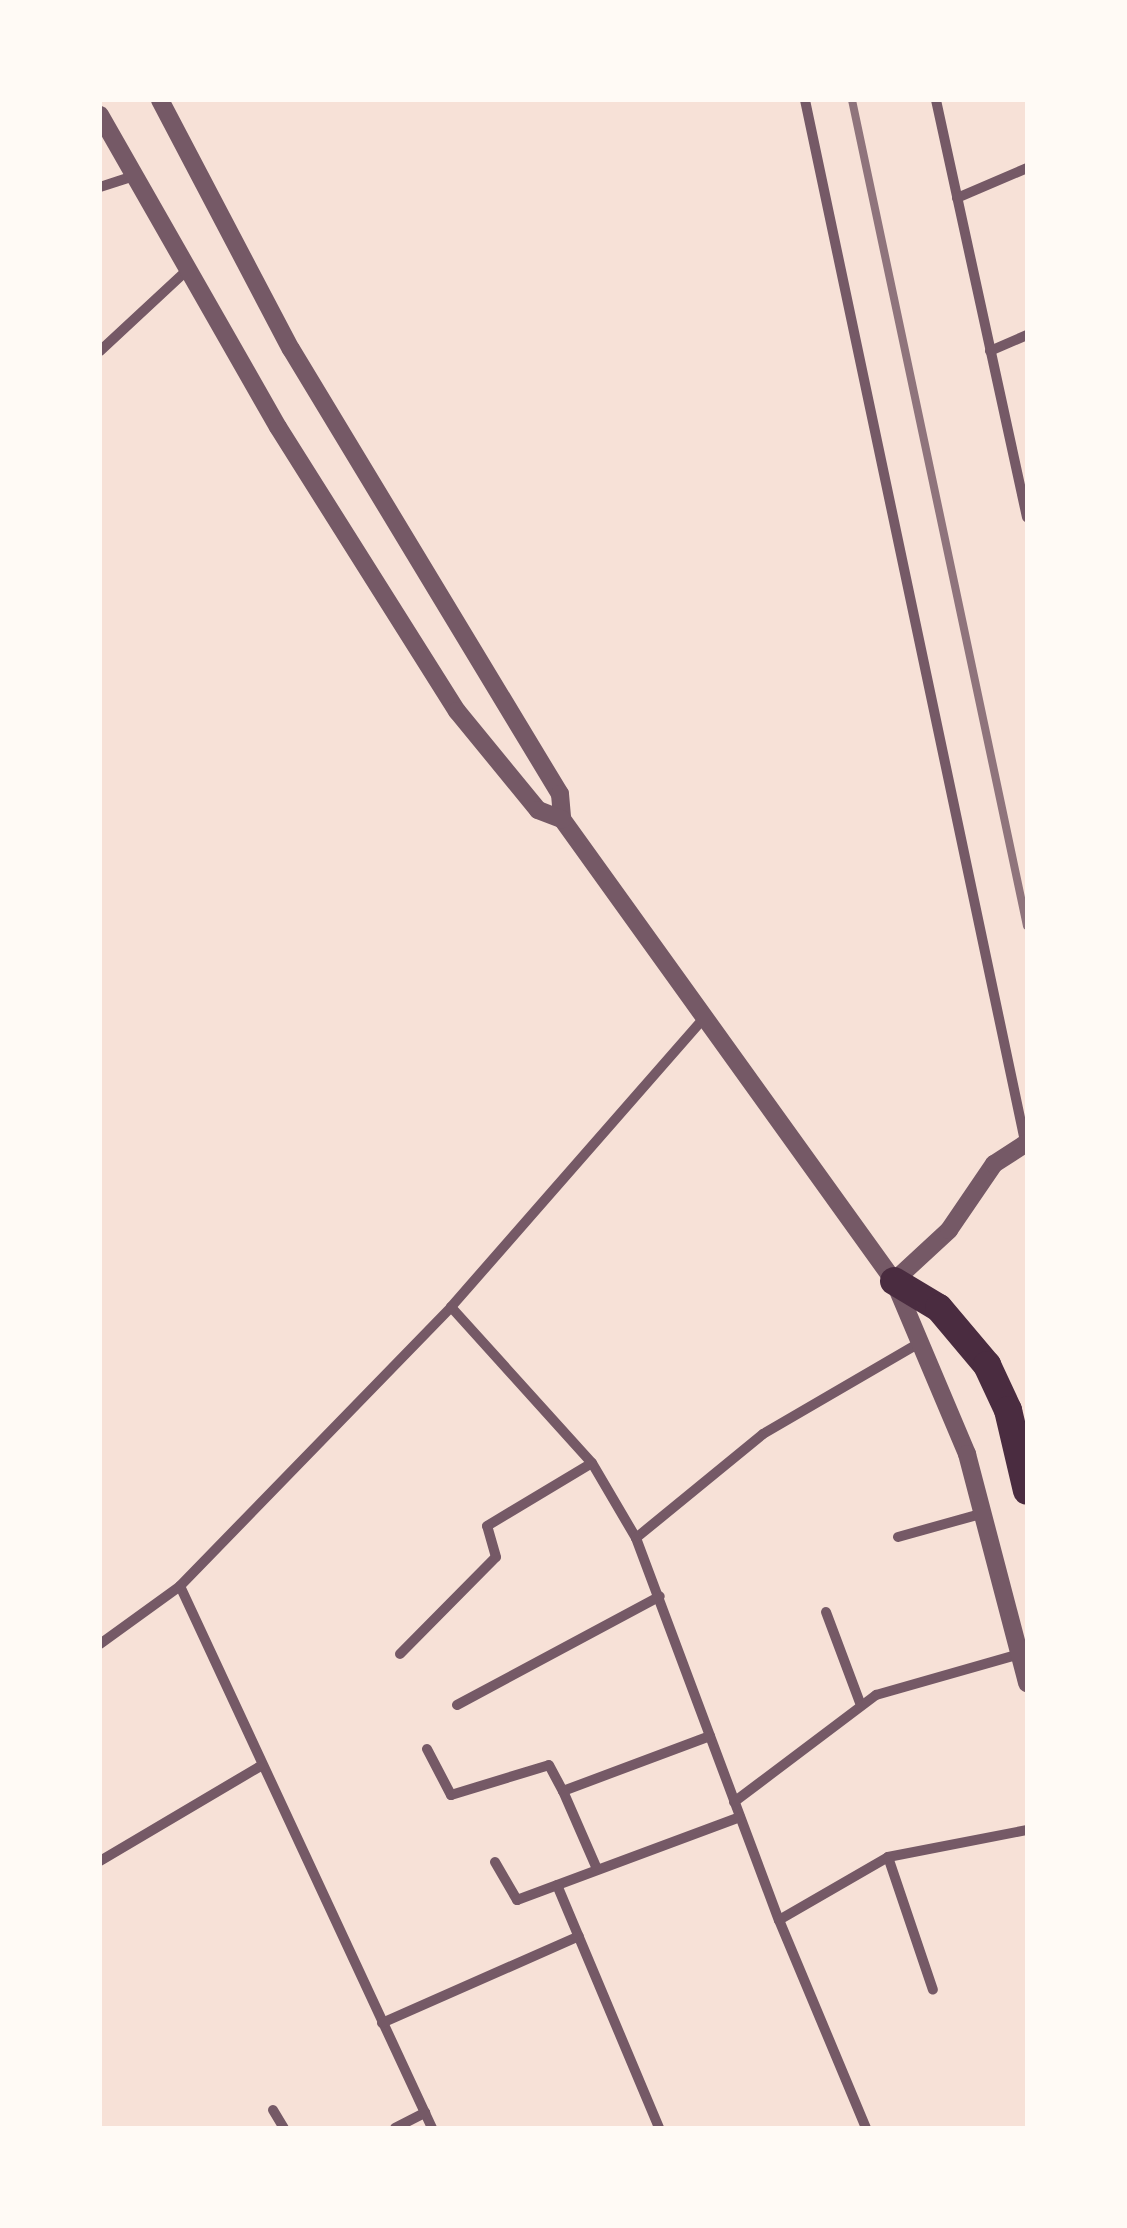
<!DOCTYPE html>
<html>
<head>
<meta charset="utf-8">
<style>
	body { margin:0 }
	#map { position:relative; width:1127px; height:2228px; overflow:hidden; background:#f7e1d7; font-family:Poppins,sans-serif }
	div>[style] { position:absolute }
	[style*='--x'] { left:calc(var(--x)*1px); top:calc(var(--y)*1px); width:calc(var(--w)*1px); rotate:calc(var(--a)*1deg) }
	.minor>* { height:10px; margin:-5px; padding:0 5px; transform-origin:5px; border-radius:5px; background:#755966 }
	.tertiary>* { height:18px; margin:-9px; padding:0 9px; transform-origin:9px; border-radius:9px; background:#755966 }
	.trunk>* { height:28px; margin:-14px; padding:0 14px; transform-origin:14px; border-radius:14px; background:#4a2c40 }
	.rail>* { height:8px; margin:-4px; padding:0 4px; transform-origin:4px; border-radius:4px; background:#8f747c }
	span { translate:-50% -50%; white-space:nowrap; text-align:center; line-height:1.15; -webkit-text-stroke:8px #fffaf5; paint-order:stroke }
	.frame { position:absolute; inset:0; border:102px solid #fffaf5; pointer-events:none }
</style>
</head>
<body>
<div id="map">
	<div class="minor">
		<i style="--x:805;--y:100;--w:1069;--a:78.07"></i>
		<i style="--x:936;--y:100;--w:427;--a:77.7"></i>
		<i style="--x:100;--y:187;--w:36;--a:-18"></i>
		<i style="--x:957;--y:198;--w:76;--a:-23.2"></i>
		<i style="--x:100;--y:351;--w:117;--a:-42.9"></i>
		<i style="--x:990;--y:351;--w:40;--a:-23.4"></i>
		<i style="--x:451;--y:1307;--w:210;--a:47.9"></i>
		<i style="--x:592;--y:1463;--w:87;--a:59.6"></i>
		<i style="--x:636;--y:1538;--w:408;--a:69.5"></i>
		<i style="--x:779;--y:1920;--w:225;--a:67.3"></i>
		<i style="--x:898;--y:1537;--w:89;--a:-15.6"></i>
		<i style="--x:636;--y:1538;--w:164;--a:-39.3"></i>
		<i style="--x:763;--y:1434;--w:185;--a:-30.2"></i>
		<i style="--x:180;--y:1586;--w:598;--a:65.06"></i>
		<i style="--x:826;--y:1612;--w:97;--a:69.5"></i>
		<i style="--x:100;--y:1644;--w:99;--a:-35.9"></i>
		<i style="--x:180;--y:1586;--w:389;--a:-45.8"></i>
		<i style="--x:451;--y:1307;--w:387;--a:-48.8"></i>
		<i style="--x:400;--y:1654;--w:136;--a:-45.3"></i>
		<i style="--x:496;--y:1557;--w:32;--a:-106"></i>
		<i style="--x:487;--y:1526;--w:122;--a:-31"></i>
		<i style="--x:457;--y:1705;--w:230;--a:-28.2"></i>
		<i style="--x:427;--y:1749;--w:52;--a:62.4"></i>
		<i style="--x:451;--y:1795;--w:102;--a:-17"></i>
		<i style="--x:549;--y:1765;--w:30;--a:62"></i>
		<i style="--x:563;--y:1791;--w:157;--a:-20.5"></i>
		<i style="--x:563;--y:1791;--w:85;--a:66.4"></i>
		<i style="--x:734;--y:1802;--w:178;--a:-37"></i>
		<i style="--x:876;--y:1695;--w:150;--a:-15.9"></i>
		<i style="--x:888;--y:1857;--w:140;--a:71.3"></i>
		<i style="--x:100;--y:1861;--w:185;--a:-30.6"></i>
		<i style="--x:495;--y:1862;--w:44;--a:59.9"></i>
		<i style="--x:517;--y:1900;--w:238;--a:-20.4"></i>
		<i style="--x:557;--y:1885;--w:264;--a:67.2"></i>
		<i style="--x:779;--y:1920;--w:126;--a:-30"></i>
		<i style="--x:888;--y:1857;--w:142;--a:-11"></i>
		<i style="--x:382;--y:2023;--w:215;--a:-23.8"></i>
		<i style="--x:273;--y:2110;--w:21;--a:59"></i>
		<i style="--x:395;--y:2128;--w:34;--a:-27"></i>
	</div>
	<div class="tertiary">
		<i style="--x:160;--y:100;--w:281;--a:62.3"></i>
		<i style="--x:291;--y:349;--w:520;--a:58.85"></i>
		<i style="--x:560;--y:794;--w:25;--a:85"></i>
		<i style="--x:562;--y:819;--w:569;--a:54.3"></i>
		<i style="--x:894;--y:1281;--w:188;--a:67.1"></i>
		<i style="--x:967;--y:1454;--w:237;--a:75.3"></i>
		<i style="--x:100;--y:115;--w:359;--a:60.3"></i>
		<i style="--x:278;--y:427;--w:336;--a:57.8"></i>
		<i style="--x:457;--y:711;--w:128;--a:50.7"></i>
		<i style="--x:538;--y:810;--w:26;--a:21"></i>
		<i style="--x:894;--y:1281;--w:75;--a:-42.8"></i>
		<i style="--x:949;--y:1230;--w:80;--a:-55.7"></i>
		<i style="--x:994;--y:1164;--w:37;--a:-33"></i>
	</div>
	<div class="trunk">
		<i style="--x:894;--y:1281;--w:52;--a:31"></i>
		<i style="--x:939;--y:1308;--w:75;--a:49.9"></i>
		<i style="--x:987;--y:1365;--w:50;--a:65"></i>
		<i style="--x:1008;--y:1410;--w:83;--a:76.8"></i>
	</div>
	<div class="rail">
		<i style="--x:852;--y:100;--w:844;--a:78.04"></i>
	</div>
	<div class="frame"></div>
</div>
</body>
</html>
